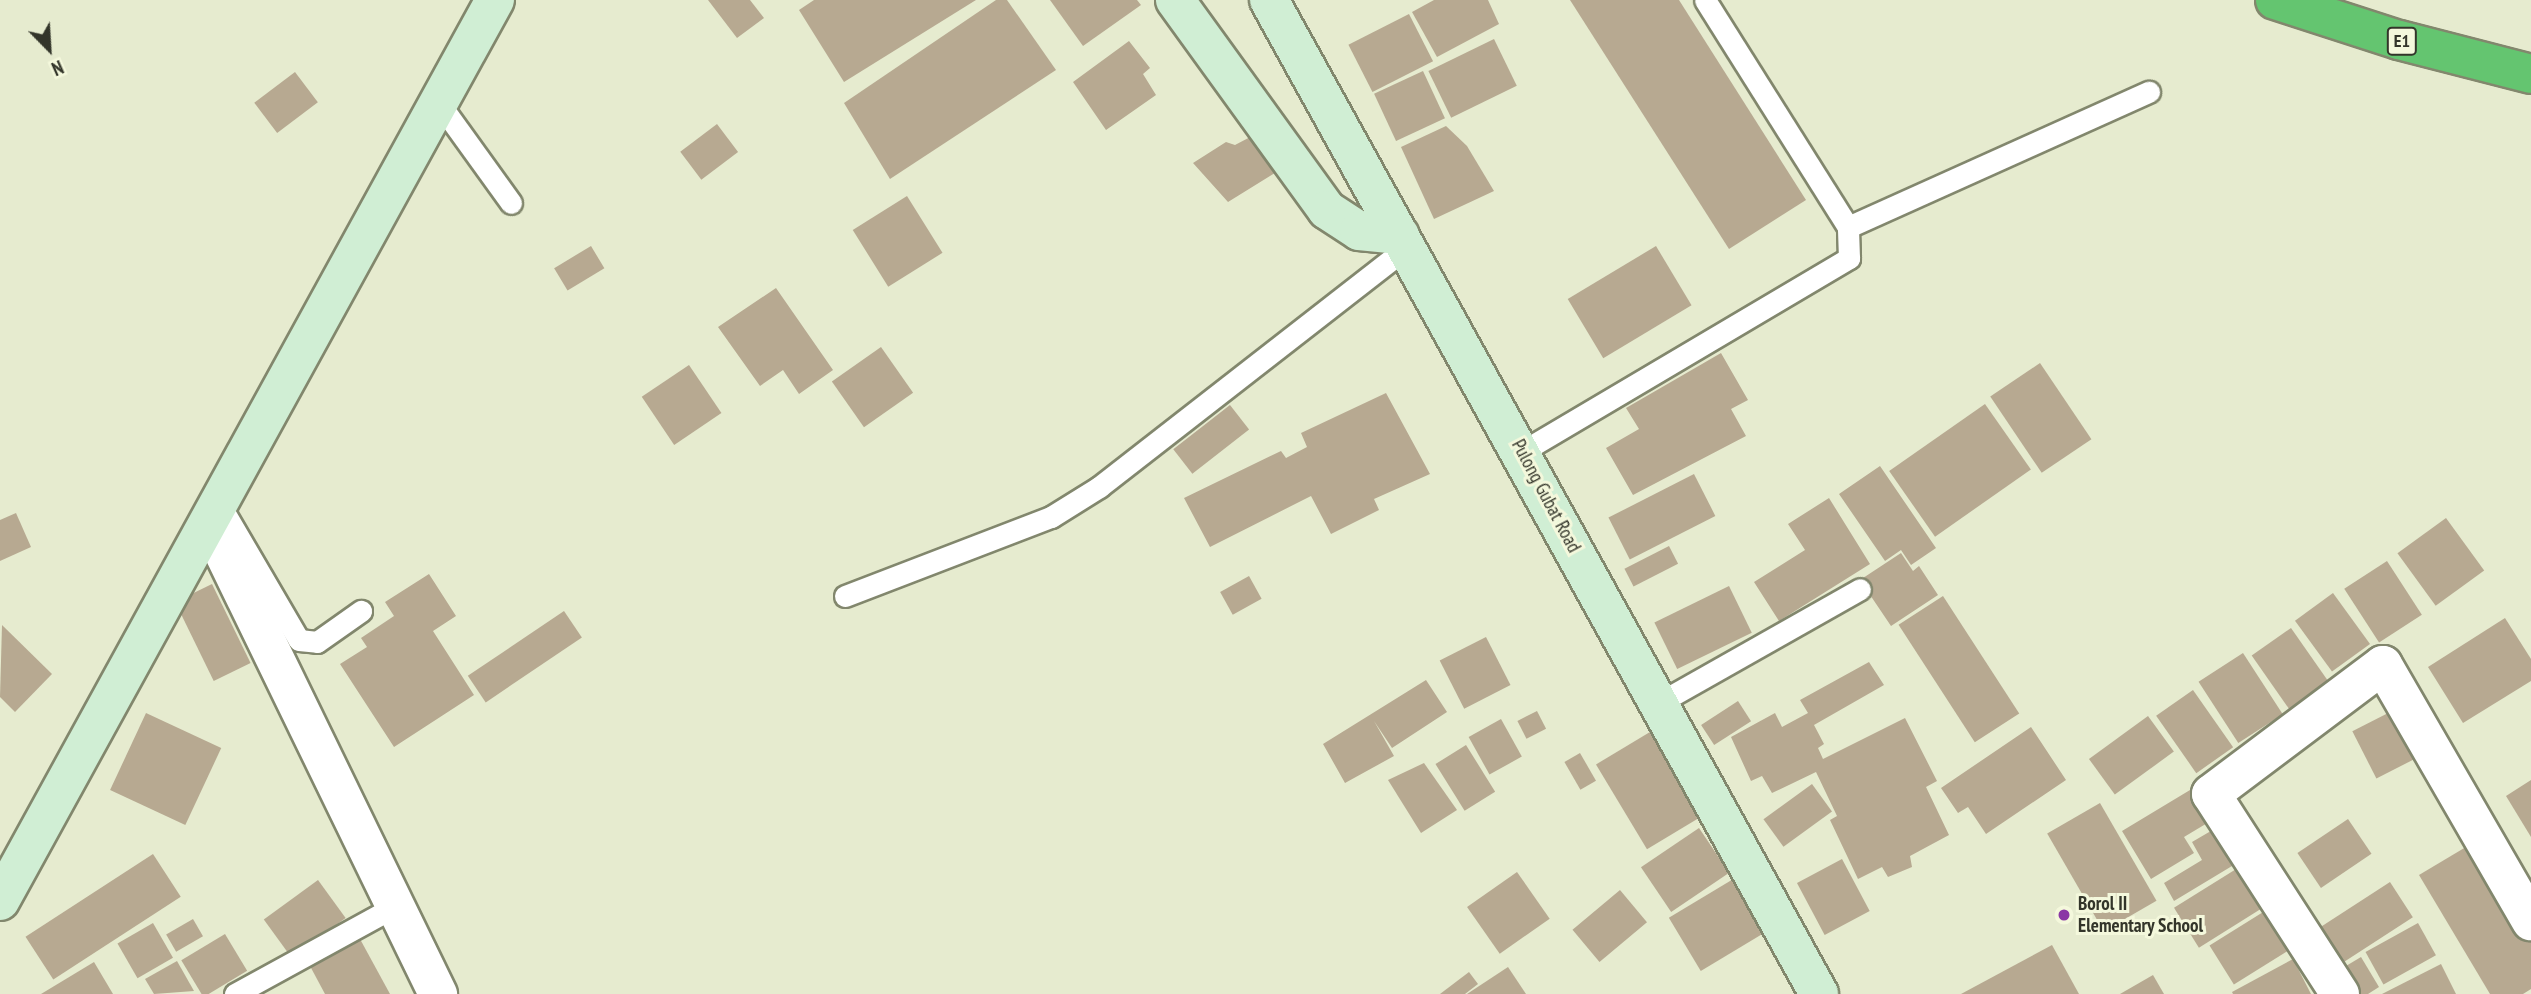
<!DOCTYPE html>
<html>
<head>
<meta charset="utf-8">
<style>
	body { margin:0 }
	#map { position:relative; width:2531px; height:994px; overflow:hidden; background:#e6ebcf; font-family:"PT Sans Narrow",sans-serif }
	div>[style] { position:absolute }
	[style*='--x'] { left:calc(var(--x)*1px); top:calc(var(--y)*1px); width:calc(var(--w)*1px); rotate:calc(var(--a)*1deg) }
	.building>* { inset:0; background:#b7a991; transform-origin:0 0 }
	.roads { filter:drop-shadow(2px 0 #82876d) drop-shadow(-2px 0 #82876d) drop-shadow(0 2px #82876d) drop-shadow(0 -2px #82876d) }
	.lane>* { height:21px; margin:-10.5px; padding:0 10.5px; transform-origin:10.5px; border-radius:10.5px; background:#fff }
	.street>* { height:38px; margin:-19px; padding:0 19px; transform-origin:19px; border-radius:19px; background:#fff }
	.secondary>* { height:38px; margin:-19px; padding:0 19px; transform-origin:19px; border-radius:19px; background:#d0eed4 }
	.highway>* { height:38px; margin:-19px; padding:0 19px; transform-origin:19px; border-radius:19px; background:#64c570 }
	.dots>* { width:19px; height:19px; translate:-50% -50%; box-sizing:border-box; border:4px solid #f4f8dc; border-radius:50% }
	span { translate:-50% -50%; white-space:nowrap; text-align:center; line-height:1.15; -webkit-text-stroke:6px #f4f8dc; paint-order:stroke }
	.shield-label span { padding:2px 5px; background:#f4f8dc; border:2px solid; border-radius:5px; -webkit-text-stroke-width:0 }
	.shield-label { font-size:18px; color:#33352a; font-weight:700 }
	.street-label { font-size:19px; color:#33352a }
	.poi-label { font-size:19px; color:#33352a; font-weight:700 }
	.left { translate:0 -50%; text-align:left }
	.north { position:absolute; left:14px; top:14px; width:70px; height:70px; -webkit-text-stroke:5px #f4f8dc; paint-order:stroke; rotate:156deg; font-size:19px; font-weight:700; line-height:28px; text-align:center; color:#33352a }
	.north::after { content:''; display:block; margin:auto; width:24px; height:32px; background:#33352a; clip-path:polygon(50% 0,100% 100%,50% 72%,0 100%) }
</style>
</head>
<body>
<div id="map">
	<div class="building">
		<i style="clip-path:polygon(708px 0,750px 0,764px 18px,737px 38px)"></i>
		<i style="clip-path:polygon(814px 0,976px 0,844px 82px,799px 10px)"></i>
		<i style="clip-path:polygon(996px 0,1007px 0,1056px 70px,890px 179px,844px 103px)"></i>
		<i style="clip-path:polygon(1050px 0,1137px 0,1141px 5px,1083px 46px)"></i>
		<i style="clip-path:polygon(1434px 0,1488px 0,1499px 24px,1437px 57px,1412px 12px)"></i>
		<i style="clip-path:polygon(1570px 0,1679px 0,1806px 200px,1729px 249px)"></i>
		<i style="left:1409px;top:14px;width:53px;height:68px;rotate:63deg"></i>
		<i style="left:1494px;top:39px;width:52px;height:73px;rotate:64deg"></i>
		<i style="clip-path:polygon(1129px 41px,1150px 68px,1143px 74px,1156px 95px,1106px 130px,1073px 82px)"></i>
		<i style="left:1423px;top:71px;width:52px;height:54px;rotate:65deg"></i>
		<i style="left:295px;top:72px;width:38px;height:51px;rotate:53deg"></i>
		<i style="left:717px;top:124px;width:35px;height:46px;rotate:53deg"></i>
		<i style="clip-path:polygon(1446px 126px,1467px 146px,1494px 191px,1434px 219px,1401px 147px)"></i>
		<i style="clip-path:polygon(1254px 135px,1278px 171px,1228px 202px,1193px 163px,1226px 142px,1235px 145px)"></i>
		<i style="left:907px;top:196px;width:67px;height:64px;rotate:58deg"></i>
		<i style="left:591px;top:246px;width:26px;height:43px;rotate:59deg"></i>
		<i style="left:1656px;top:246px;width:69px;height:103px;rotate:59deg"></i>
		<i style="clip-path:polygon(776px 288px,833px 370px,799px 394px,783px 370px,760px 386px,718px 327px)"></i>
		<i style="left:881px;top:347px;width:56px;height:60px;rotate:55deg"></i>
		<i style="clip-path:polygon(1721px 353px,1748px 400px,1731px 409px,1746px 436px,1633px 495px,1606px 448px,1639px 429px,1626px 408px)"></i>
		<i style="left:2040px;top:363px;width:92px;height:60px;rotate:56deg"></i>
		<i style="left:689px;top:365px;width:58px;height:57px;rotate:56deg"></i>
		<i style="clip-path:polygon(1386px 393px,1430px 474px,1374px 499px,1379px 510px,1331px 534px,1311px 496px,1210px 547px,1184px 498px,1281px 451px,1286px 458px,1307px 447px,1301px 433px)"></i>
		<i style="left:1985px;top:404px;width:80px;height:117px;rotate:55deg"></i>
		<i style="left:1230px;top:405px;width:31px;height:72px;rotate:52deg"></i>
		<i style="clip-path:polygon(1880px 466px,1936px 548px,1911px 565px,1901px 550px,1885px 561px,1839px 494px)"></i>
		<i style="left:1694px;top:474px;width:47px;height:96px;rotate:63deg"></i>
		<i style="clip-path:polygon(1829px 498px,1870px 564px,1779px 621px,1754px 582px,1805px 550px,1788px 524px)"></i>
		<i style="clip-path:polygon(16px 513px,31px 547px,0 561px,0 520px)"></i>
		<i style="left:2446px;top:518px;width:65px;height:60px;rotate:54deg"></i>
		<i style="left:1669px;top:546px;width:20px;height:50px;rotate:63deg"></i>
		<i style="clip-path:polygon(1901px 553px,1913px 571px,1919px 566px,1938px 595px,1891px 626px,1860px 580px)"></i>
		<i style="left:2387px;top:561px;width:64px;height:51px;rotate:57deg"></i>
		<i style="clip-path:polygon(429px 574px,456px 616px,433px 631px,474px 695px,394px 747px,340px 664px,367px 647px,361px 638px,394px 616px,385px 602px)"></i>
		<i style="left:1249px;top:576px;width:26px;height:33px;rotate:61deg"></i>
		<i style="left:212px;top:584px;width:88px;height:41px;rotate:64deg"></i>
		<i style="left:1729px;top:586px;width:52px;height:83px;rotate:64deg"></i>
		<i style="left:2333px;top:593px;width:63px;height:47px;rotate:54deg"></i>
		<i style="left:1943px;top:596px;width:140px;height:53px;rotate:57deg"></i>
		<i style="left:564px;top:611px;width:32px;height:116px;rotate:56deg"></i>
		<i style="clip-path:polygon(2505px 618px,2531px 659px,2531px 681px,2463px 723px,2428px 667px)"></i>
		<i style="clip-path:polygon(2px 625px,52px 674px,15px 712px,0 697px)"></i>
		<i style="left:2291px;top:628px;width:75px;height:48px;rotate:55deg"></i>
		<i style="left:1486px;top:637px;width:54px;height:52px;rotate:63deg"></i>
		<i style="left:2243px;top:653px;width:73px;height:53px;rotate:57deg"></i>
		<i style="clip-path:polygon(1869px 662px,1884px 685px,1814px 725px,1824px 744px,1818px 748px,1823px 759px,1905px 718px,1937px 781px,1926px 787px,1949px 835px,1910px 856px,1912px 867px,1888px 877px,1882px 867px,1858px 879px,1830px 820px,1837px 816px,1816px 772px,1772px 793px,1762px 776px,1751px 781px,1731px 737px,1775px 713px,1782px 727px,1808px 713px,1800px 700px)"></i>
		<i style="clip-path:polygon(1426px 680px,1447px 712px,1392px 748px,1374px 721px,1394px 756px,1345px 783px,1323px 744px)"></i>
		<i style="left:2193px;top:690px;width:70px;height:45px;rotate:55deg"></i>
		<i style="left:1738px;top:701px;width:24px;height:44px;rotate:57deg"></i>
		<i style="left:2396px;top:709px;width:53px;height:49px;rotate:63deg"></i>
		<i style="left:1537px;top:711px;width:20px;height:22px;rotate:63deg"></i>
		<i style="left:146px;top:713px;width:83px;height:85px;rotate:25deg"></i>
		<i style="left:2148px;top:716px;width:44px;height:73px;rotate:54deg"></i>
		<i style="left:1501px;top:719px;width:43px;height:37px;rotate:61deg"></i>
		<i style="clip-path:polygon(2031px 727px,2066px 780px,1986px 834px,1968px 807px,1958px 813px,1941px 788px)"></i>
		<i style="left:1650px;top:732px;width:99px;height:63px;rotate:59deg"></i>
		<i style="left:1466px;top:745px;width:55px;height:36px;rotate:58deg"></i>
		<i style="left:1580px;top:753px;width:32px;height:18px;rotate:60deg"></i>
		<i style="clip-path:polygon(1424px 763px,1457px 810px,1421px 833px,1388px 780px)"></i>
		<i style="clip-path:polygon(2531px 780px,2531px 837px,2506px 796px)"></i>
		<i style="left:1812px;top:784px;width:34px;height:60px;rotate:54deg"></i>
		<i style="clip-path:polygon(2195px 787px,2214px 819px,2184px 837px,2194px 853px,2151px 879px,2122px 831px)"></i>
		<i style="left:2100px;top:803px;width:113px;height:61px;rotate:60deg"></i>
		<i style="left:2348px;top:819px;width:42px;height:61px;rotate:56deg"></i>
		<i style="left:1699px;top:828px;width:54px;height:70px;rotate:56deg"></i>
		<i style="clip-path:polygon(2216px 828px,2237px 863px,2174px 901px,2164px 883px,2202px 860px,2192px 842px)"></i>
		<i style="clip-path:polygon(2476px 841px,2531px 933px,2531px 989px,2523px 994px,2490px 994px,2419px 875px)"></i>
		<i style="left:153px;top:854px;width:51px;height:152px;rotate:57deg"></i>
		<i style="left:1842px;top:859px;width:59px;height:51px;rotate:62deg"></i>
		<i style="left:2241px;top:866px;width:47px;height:79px;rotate:58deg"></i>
		<i style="left:1517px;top:872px;width:57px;height:61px;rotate:55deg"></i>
		<i style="left:1740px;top:875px;width:62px;height:83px;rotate:59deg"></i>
		<i style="left:318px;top:880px;width:47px;height:67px;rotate:54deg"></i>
		<i style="left:2390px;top:882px;width:42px;height:91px;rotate:57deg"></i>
		<i style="left:1620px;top:890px;width:42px;height:62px;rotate:50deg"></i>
		<i style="left:2268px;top:909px;width:46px;height:69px;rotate:58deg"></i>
		<i style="left:193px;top:919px;width:20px;height:31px;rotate:60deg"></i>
		<i style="left:153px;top:923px;width:40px;height:41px;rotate:60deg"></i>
		<i style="left:2418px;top:923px;width:37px;height:60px;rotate:61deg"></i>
		<i style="left:225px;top:934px;width:43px;height:51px;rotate:59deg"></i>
		<i style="clip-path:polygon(360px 939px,390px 994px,325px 994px,310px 966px)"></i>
		<i style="clip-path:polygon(2052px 945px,2079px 994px,1961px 994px)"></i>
		<i style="clip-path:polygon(2361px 957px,2379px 987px,2368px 994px,2349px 994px,2336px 972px)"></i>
		<i style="clip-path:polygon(2293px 959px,2311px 994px,2233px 994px,2232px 992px)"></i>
		<i style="clip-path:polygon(177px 961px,194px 991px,154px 994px,145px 979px)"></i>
		<i style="clip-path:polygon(94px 962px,113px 994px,41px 994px)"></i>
		<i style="clip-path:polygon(2441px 964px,2456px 994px,2382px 994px)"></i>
		<i style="clip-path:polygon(1508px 967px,1526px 994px,1467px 994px)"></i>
		<i style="clip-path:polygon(1469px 972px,1478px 984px,1465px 994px,1440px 994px)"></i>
		<i style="clip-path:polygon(2153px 975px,2164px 994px,2120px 994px)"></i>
	</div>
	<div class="roads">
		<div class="lane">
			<i style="--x:439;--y:103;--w:123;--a:54.2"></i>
			<i style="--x:1848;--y:227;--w:330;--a:-24.2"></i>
			<i style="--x:1523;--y:451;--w:379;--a:-30.6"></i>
			<i style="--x:1849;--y:258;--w:31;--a:-92"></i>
			<i style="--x:1848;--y:227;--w:268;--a:-122.2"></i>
			<i style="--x:220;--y:505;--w:156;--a:59.7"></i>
			<i style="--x:299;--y:640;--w:18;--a:6"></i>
			<i style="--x:317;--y:642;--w:54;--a:-35.2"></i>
			<i style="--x:845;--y:596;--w:221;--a:-21"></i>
			<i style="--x:1051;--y:517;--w:57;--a:-32"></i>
			<i style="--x:1099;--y:487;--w:389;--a:-37.9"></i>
			<i style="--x:1657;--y:704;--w:233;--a:-29.5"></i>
			<i style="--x:235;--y:994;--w:181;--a:-28.7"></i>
		</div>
		<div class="street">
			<i style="--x:209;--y:523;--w:524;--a:64.07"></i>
			<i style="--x:2340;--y:994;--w:238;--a:-122.8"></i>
			<i style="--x:2211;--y:794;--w:215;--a:-36.9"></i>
			<i style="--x:2383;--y:665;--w:296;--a:60"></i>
		</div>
		<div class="secondary">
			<i style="--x:1175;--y:0;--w:259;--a:54.1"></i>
			<i style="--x:1327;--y:210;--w:38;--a:33"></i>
			<i style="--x:1359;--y:231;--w:41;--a:5.6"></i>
			<i style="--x:1269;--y:0;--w:1136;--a:61.04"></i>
			<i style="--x:0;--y:901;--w:1028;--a:-61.22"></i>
		</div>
		<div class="highway">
			<i style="--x:2275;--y:0;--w:130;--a:17.9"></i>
			<i style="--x:2399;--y:40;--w:136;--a:14.4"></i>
		</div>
	</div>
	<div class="dots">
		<i style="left:2064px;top:915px;background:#8a37a5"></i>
	</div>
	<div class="shield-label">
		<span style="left:2402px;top:41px">E1</span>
	</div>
	<div class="street-label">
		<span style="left:1546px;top:496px;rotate:62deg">Pulong Gubat Road</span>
	</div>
	<div class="poi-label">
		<span class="left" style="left:2078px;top:915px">Borol II<br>Elementary School</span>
	</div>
	<div class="north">N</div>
</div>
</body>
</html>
